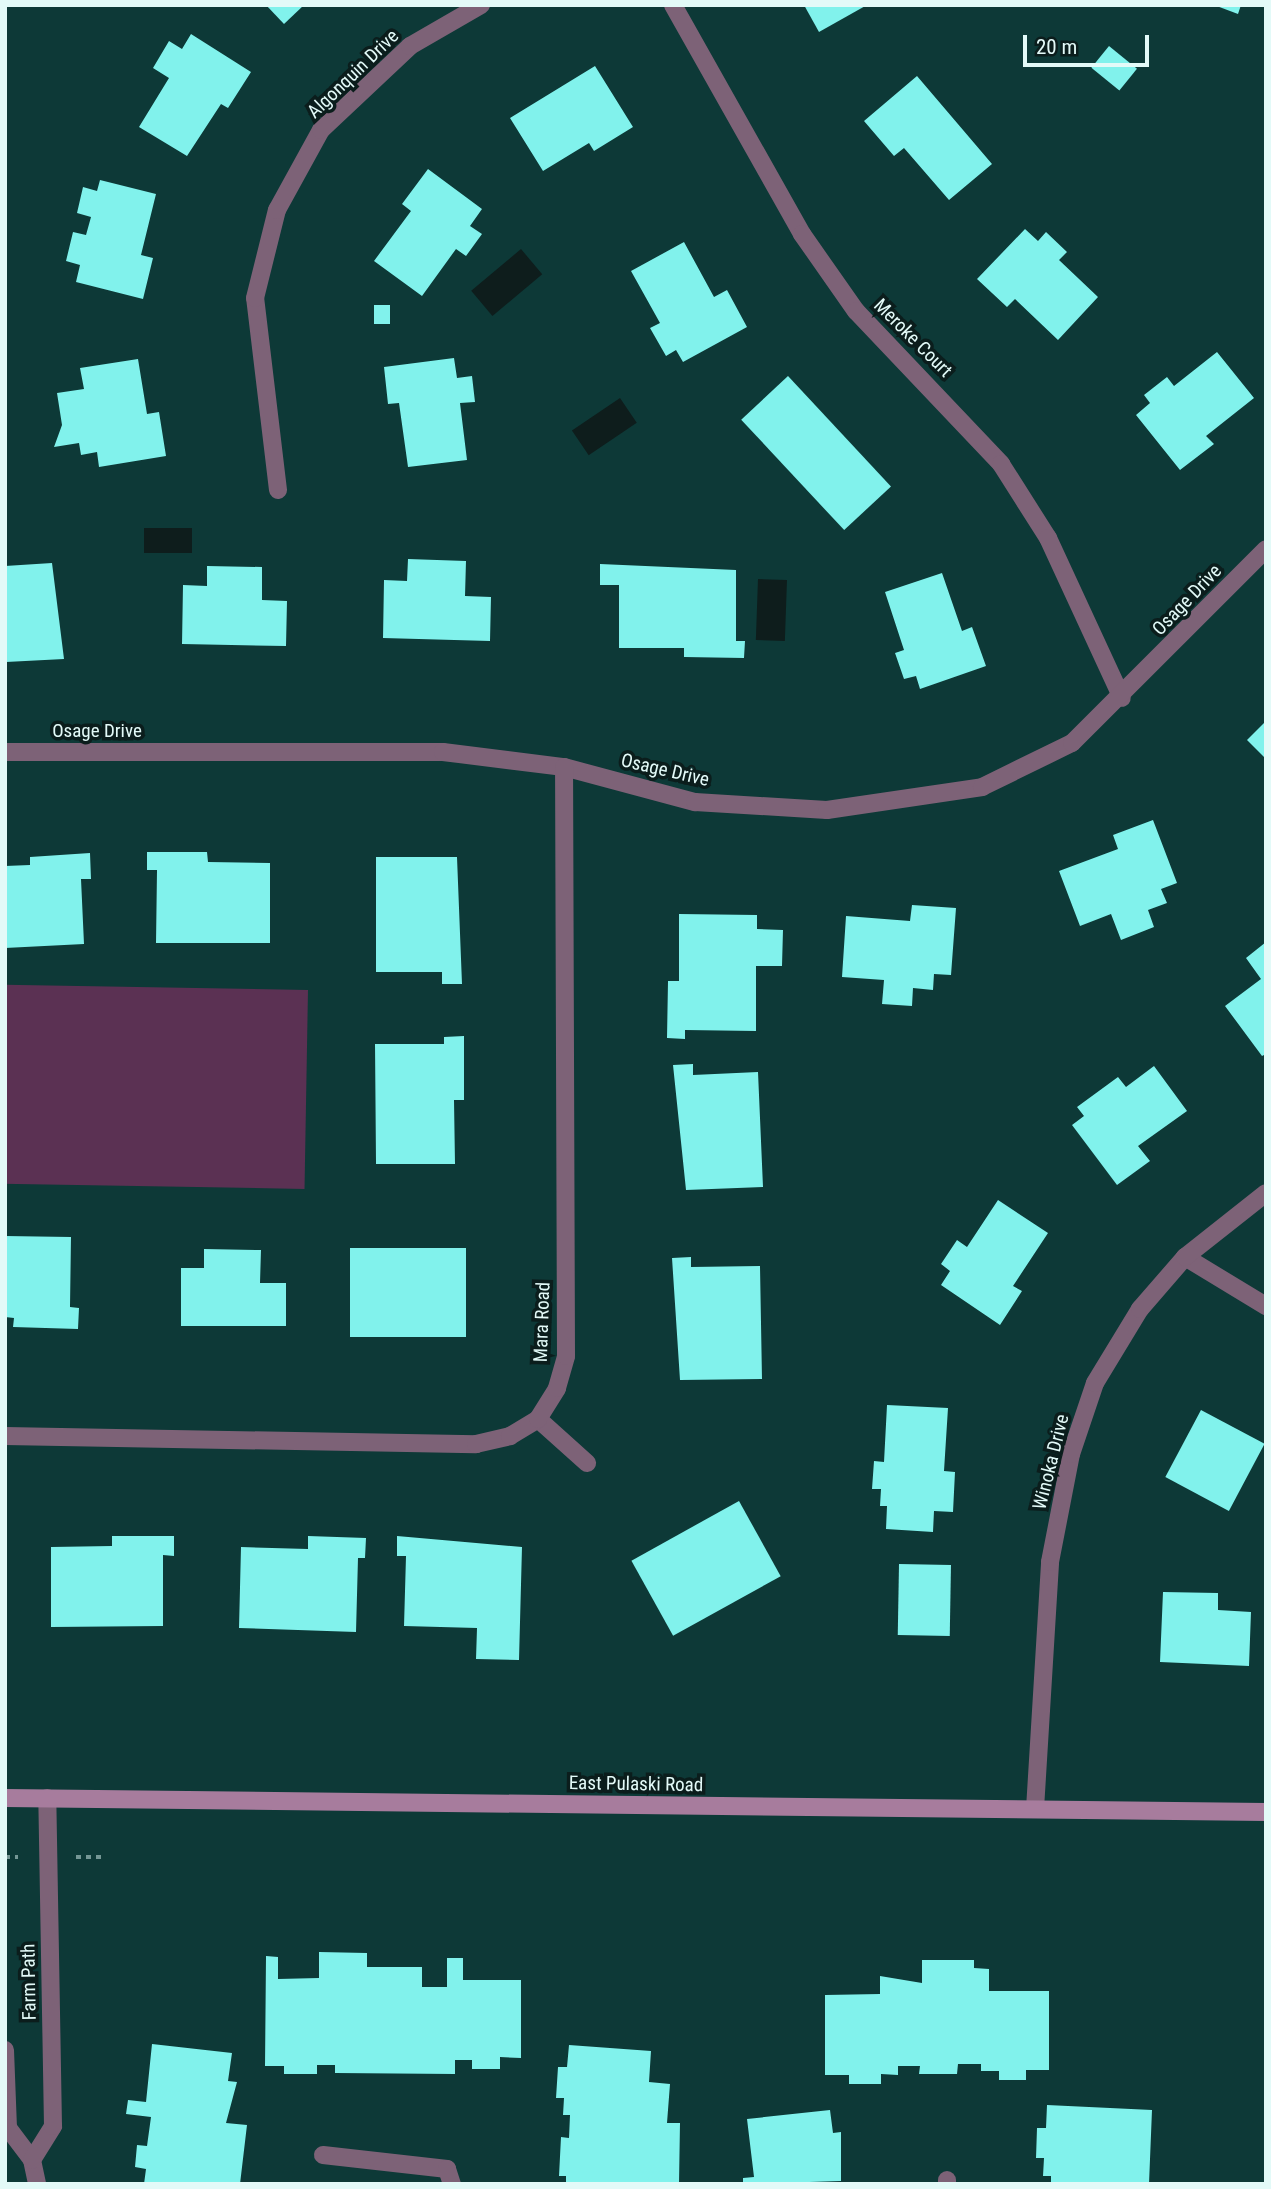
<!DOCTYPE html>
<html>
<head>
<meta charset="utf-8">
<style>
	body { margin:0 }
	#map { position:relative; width:1271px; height:2189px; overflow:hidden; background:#0d3937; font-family:"Roboto Condensed",sans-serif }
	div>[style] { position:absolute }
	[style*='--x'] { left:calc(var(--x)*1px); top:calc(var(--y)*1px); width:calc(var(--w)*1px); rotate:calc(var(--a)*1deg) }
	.green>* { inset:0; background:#5b3153; transform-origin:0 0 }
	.water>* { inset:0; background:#0e1d1c; transform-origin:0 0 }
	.building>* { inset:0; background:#81f2ec; transform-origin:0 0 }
	.path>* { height:4.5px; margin-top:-2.25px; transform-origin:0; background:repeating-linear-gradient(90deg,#749694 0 5px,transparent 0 10px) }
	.minor>* { height:18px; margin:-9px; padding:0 9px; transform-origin:9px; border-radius:9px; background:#7d6277 }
	.secondary>* { height:18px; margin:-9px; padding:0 9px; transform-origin:9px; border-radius:9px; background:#a77c9d }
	span { translate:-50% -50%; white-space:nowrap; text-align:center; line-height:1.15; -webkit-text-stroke:7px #0b1d1c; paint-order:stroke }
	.street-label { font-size:19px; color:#e3faf8 }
	.frame { position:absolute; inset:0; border:7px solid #e3faf8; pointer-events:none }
	.scale { position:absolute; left:1023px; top:35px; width:126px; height:32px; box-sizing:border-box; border:4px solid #e3faf8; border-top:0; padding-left:9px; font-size:21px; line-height:24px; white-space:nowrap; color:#e3faf8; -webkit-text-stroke:5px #0b1d1c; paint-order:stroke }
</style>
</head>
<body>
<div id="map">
	<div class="green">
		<i style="left:308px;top:990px;width:199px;height:303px;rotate:91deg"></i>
	</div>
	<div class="water">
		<i style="left:521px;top:249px;width:33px;height:65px;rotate:50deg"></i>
		<i style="left:620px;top:398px;width:30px;height:58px;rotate:56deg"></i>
		<i style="left:144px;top:528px;width:48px;height:25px"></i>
		<i style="left:758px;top:579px;width:29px;height:61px;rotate:2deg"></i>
	</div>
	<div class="building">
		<i style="clip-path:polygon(266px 5px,304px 5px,284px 24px)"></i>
		<i style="clip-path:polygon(804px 5px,867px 5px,819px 32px)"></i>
		<i style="clip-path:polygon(1214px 5px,1241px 5px,1238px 14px)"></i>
		<i style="clip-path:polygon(191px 34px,251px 72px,228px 108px,221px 104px,187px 156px,139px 127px,169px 78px,153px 68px,169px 41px,182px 49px)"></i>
		<i style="left:1109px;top:46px;width:36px;height:28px;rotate:39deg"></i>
		<i style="clip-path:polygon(595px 66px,633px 127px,594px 151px,589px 143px,543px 171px,510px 118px)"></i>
		<i style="clip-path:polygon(917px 76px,992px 164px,949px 200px,904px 148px,894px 156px,864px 121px)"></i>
		<i style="clip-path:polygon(428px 169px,482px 209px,470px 226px,482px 234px,466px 256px,456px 249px,422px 296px,374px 261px,411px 211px,402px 204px)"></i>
		<i style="clip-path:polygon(100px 180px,156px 194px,141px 255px,153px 258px,143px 299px,76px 282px,80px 265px,66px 261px,73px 232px,86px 235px,91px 217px,77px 213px,83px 187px,97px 191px)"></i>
		<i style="clip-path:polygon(1025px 229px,1038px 241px,1046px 232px,1067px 252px,1059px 260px,1098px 297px,1058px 340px,1015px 299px,1007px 307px,977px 279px)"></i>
		<i style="clip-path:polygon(684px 242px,714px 297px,727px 290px,747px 327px,683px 362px,676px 350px,666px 356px,650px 328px,660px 323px,631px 271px)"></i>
		<i style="left:374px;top:305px;width:16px;height:19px"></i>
		<i style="clip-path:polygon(1217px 352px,1254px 398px,1206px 436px,1214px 444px,1180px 470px,1136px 415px,1150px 403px,1144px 395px,1167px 377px,1174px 386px)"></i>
		<i style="clip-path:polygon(454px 358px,457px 378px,472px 376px,475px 402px,460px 403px,467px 460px,408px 467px,399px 403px,388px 404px,384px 367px)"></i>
		<i style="clip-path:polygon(138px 359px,147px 414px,159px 412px,166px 456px,99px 467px,97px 452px,81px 455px,79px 443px,54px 447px,62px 425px,57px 393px,84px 389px,80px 368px)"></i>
		<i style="left:788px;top:376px;width:151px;height:64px;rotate:47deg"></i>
		<i style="clip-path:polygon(408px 559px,466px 561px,465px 596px,491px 597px,490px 641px,383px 638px,384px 580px,407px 581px)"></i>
		<i style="clip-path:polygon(52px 563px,64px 659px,6px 662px,5px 566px)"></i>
		<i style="clip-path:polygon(600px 564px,736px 570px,736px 641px,745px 641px,744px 658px,684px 657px,684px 648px,619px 648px,619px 585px,600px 585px)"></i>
		<i style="clip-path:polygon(207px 566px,262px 567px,262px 600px,287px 601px,286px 646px,182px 644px,183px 585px,207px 586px)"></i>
		<i style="clip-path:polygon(942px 573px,962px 631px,972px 627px,986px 666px,920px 689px,916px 676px,904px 679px,895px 653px,904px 650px,885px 592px)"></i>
		<i style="clip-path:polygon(1266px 721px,1266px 759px,1247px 740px)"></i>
		<i style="clip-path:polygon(1153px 820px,1177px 883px,1161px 889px,1167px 903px,1148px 910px,1154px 927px,1121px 940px,1111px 914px,1080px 926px,1059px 871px,1118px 849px,1113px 835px)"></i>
		<i style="clip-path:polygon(147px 852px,207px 852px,208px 862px,270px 863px,270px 943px,156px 943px,157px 870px,147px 870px)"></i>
		<i style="clip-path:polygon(90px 853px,91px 879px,81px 879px,84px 944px,5px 948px,5px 866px,30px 865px,30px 857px)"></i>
		<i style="clip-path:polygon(376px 857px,457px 857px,462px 984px,442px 984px,442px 972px,376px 972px)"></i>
		<i style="clip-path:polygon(912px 905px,956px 908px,951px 975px,934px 974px,933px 990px,913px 988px,912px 1006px,882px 1004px,884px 980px,842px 977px,846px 916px,910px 921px)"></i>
		<i style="clip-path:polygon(679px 914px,757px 915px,757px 929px,783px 930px,782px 966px,756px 966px,756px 1031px,685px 1030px,685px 1039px,667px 1038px,668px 981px,679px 981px)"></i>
		<i style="clip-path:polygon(1266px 942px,1266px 1054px,1262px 1056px,1225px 1006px,1261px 979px,1246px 958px)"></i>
		<i style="clip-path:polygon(464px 1036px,464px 1100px,454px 1100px,455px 1164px,376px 1164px,375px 1044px,444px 1044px,444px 1037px)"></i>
		<i style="clip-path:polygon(693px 1064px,693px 1075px,758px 1072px,763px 1187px,686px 1190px,673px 1065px)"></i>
		<i style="clip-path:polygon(1154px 1066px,1187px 1111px,1138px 1146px,1150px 1161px,1117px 1185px,1072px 1125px,1084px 1116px,1077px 1107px,1118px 1077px,1126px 1087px)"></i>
		<i style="clip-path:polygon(998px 1200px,1048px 1233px,1013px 1286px,1022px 1291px,1000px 1325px,941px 1285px,950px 1271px,941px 1264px,957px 1240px,967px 1247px)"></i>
		<i style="clip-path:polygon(5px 1236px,71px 1237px,70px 1307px,79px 1308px,78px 1329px,13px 1327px,14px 1318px,5px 1317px)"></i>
		<i style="left:350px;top:1248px;width:116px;height:89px"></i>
		<i style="clip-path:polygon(204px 1249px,261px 1250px,260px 1283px,286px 1283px,286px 1326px,181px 1326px,181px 1268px,204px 1268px)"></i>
		<i style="clip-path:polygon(691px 1257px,691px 1267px,760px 1266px,762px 1379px,680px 1380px,672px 1258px)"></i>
		<i style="clip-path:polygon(887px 1405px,948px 1408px,944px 1471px,955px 1472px,953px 1512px,934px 1511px,933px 1532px,886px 1529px,887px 1506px,880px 1506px,881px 1489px,872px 1489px,874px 1461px,884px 1462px)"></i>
		<i style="left:1201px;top:1410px;width:72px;height:76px;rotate:28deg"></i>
		<i style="left:739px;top:1501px;width:86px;height:123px;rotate:61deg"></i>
		<i style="clip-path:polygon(112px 1536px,174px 1536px,174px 1556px,163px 1555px,163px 1626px,51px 1627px,51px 1547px,112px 1546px)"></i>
		<i style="clip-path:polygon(308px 1536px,366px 1538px,365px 1558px,358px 1558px,356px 1632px,239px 1628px,241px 1547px,308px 1549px)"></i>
		<i style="clip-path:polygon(397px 1536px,522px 1547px,519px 1660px,476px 1659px,477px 1628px,404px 1626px,406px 1556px,397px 1556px)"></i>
		<i style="left:899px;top:1564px;width:52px;height:71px;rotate:1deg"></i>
		<i style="clip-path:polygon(1163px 1592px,1218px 1593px,1218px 1610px,1251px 1612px,1249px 1666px,1160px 1662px)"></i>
		<i style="clip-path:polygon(319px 1952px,367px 1953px,367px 1967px,422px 1967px,422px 1987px,447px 1987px,447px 1958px,463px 1958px,463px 1980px,521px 1980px,521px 2058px,500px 2057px,500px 2069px,472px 2069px,472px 2060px,455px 2060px,455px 2074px,335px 2073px,335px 2065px,317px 2065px,317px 2074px,284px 2074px,284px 2066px,265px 2066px,266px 1956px,278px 1957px,278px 1979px,319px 1978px)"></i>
		<i style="clip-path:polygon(922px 1960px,974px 1960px,974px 1968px,989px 1969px,989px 1991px,1049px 1991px,1049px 2070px,1026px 2070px,1026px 2080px,999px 2080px,999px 2071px,981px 2071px,981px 2064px,958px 2064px,957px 2074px,919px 2074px,920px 2066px,898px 2066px,898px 2075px,881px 2074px,881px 2084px,849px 2084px,849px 2075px,825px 2075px,825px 1995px,880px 1994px,880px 1976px,922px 1983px)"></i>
		<i style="clip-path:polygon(152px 2044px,232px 2053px,228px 2081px,237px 2082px,226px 2123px,247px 2125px,240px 2184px,144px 2184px,146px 2169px,135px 2167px,137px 2145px,147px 2146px,151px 2117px,126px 2114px,128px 2100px,146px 2102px)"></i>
		<i style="clip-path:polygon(569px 2045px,651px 2051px,649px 2082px,670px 2084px,667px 2123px,680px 2123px,679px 2184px,566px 2184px,566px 2176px,559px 2176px,561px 2137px,569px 2138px,570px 2115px,563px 2115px,564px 2098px,556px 2098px,558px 2067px,567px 2067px)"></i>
		<i style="clip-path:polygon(1047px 2105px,1152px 2110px,1149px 2184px,1051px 2184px,1051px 2176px,1043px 2176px,1044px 2158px,1036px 2158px,1037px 2128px,1046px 2128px)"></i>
		<i style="clip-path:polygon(830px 2110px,833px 2133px,841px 2132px,841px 2181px,743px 2184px,743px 2178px,754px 2177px,747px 2119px)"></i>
	</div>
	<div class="path">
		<i style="--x:5;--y:1857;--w:13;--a:0"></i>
		<i style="--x:76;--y:1857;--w:27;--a:0"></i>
	</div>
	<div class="minor">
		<i style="--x:673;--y:5;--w:263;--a:60.6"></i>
		<i style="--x:802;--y:234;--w:94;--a:55"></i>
		<i style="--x:856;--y:311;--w:211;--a:46.5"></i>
		<i style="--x:1001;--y:464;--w:88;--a:57.6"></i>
		<i style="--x:1048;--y:538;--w:176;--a:65.2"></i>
		<i style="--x:278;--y:490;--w:193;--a:-96.8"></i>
		<i style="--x:255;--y:298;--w:91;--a:-76"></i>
		<i style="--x:277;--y:210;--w:91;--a:-61.2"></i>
		<i style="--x:321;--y:130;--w:122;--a:-43.3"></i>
		<i style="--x:410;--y:46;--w:82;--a:-30"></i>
		<i style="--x:5;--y:752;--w:438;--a:0"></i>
		<i style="--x:443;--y:752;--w:122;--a:7.1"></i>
		<i style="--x:564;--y:767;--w:136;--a:15"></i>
		<i style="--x:695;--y:802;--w:132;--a:3.5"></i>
		<i style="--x:827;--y:810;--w:157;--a:-8.4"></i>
		<i style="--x:982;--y:787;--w:100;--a:-26.1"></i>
		<i style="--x:1072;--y:743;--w:274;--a:-45"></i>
		<i style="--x:1185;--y:1257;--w:95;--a:31.2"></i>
		<i style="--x:538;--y:1419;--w:66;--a:41.9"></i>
		<i style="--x:5;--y:1436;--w:471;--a:1"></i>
		<i style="--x:476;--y:1444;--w:35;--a:-13"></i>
		<i style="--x:510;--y:1436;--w:33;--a:-31"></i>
		<i style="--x:538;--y:1419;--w:36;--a:-58"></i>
		<i style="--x:557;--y:1388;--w:33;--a:-74"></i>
		<i style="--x:566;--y:1356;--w:589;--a:-90.19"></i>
		<i style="--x:1035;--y:1809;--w:247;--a:-86.5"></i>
		<i style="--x:1050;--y:1562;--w:110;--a:-79"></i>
		<i style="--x:1071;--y:1454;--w:75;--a:-71.3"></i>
		<i style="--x:1095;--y:1383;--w:87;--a:-58.7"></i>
		<i style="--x:1140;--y:1309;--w:69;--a:-49.1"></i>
		<i style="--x:1185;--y:1257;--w:103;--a:-38.3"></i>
		<i style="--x:5;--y:2050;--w:78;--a:87.8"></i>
		<i style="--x:8;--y:2128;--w:40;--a:53"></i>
		<i style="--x:32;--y:2160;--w:25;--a:78"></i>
		<i style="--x:323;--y:2155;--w:125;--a:6.4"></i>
		<i style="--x:447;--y:2169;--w:16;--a:72"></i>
		<i style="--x:32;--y:2160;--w:40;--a:-58"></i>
		<i style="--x:53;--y:2126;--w:328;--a:-91"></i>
		<i style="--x:947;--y:2184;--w:4;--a:-90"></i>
	</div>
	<div class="secondary">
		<i style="--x:5;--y:1798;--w:1261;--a:0.64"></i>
	</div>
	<div class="street-label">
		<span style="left:353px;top:74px;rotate:-44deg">Algonquin Drive</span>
		<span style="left:913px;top:338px;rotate:45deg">Meroke Court</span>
		<span style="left:1187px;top:600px;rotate:-46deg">Osage Drive</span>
		<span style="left:97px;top:731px">Osage Drive</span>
		<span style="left:665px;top:770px;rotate:13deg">Osage Drive</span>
		<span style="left:542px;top:1322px;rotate:-88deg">Mara Road</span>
		<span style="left:1051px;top:1462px;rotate:-76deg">Winoka Drive</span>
		<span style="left:636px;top:1784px;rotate:1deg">East Pulaski Road</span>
		<span style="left:29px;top:1982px;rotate:-91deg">Farm Path</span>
	</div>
	<div class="frame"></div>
	<div class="scale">20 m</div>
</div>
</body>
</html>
